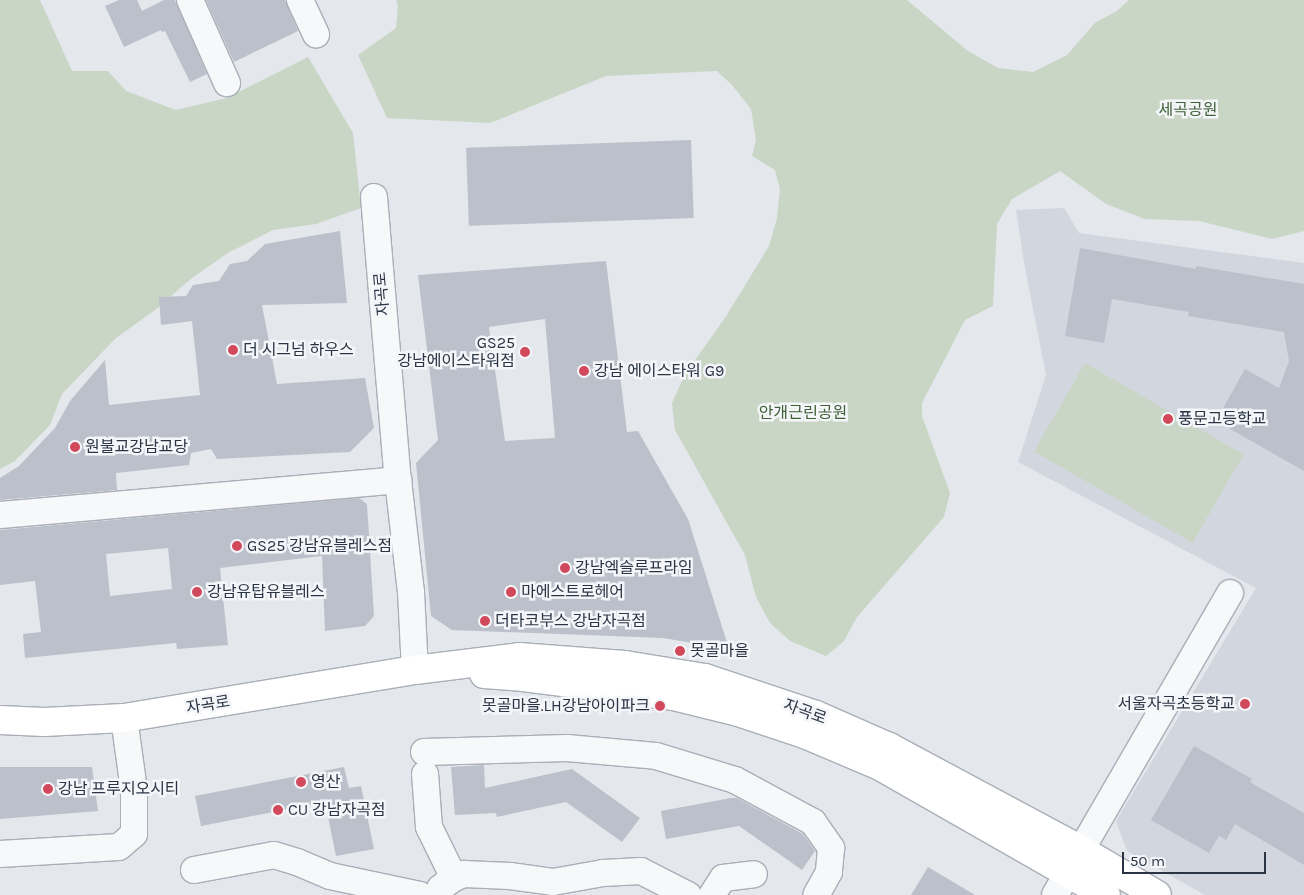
<!DOCTYPE html>
<html>
<head>
<meta charset="utf-8">
<style>
	body { margin:0 }
	#map { position:relative; width:1304px; height:895px; overflow:hidden; background:#e4e7ec; font-family:Karla,"Noto Sans KR",sans-serif }
	div>[style] { position:absolute }
	[style*='--x'] { left:calc(var(--x)*1px); top:calc(var(--y)*1px); width:calc(var(--w)*1px); rotate:calc(var(--a)*1deg) }
	.built>* { inset:0; background:#d2d6de }
	.green>* { inset:0; background:#c9d6c5; transform-origin:0 0 }
	.building>* { inset:0; background:#bbc0ca; transform-origin:0 0 }
	.roads { filter:drop-shadow(1px 0 #a9aeb7) drop-shadow(-1px 0 #a9aeb7) drop-shadow(0 1px #a9aeb7) drop-shadow(0 -1px #a9aeb7) }
	.minor>* { height:26px; margin:-13px; padding:0 13px; transform-origin:13px; border-radius:13px; background:#f7f8fa }
	.major>* { height:28px; margin:-14px; padding:0 14px; transform-origin:14px; border-radius:14px; background:#fff }
	.dots>* { width:14px; height:14px; translate:-50% -50%; box-sizing:border-box; border:2px solid #f4f6f9; border-radius:50% }
	span { translate:-50% -50%; white-space:nowrap; text-align:center; line-height:1.15; -webkit-text-stroke:5px #f4f6f9; paint-order:stroke }
	.park-label { font-size:16px; color:#3f6138 }
	.street-label { font-size:16px; color:#2b3445 }
	.poi-label { font-size:16px; color:#2b3445 }
	.right { translate:-100% -50%; text-align:right }
	.left { translate:0 -50%; text-align:left }
	.scale { position:absolute; left:1122px; top:852px; width:144px; height:22px; box-sizing:border-box; border:2px solid #2b3445; border-top:0; padding-left:6px; font-size:15px; line-height:18px; white-space:nowrap; color:#2b3445; -webkit-text-stroke:4px #f4f6f9; paint-order:stroke }
</style>
</head>
<body>
<div id="map">
	<div class="built">
		<i style="clip-path:polygon(1064px 208px,1079px 233px,1304px 263px,1304px 895px,1205px 895px,1127px 851px,1116px 821px,1256px 588px,1018px 462px,1046px 375px,1025px 268px,1016px 210px)"></i>
	</div>
	<div class="green">
		<i style="clip-path:polygon(0 0,40px 0,72px 71px,108px 71px,126px 91px,176px 110px,227px 98px,308px 57px,353px 133px,361px 208px,316px 224px,273px 230px,228px 253px,192px 278px,155px 310px,116px 338px,62px 394px,50px 425px,15px 461px,0 469px)"></i>
		<i style="clip-path:polygon(396px 0,907px 0,968px 51px,998px 68px,1033px 72px,1067px 55px,1095px 23px,1117px 11px,1129px 0,1304px 0,1304px 231px,1272px 239px,1199px 221px,1145px 219px,1106px 204px,1060px 171px,1012px 199px,997px 224px,993px 306px,965px 320px,922px 403px,922px 416px,950px 493px,944px 517px,857px 617px,844px 641px,826px 656px,790px 641px,770px 623px,756px 597px,745px 555px,675px 430px,672px 403px,685px 374px,725px 318px,769px 246px,777px 218px,780px 189px,775px 170px,752px 156px,756px 140px,751px 109px,732px 85px,717px 71px,606px 76px,490px 123px,387px 118px,358px 55px,396px 28px,398px 5px)"></i>
		<i style="left:1085px;top:363px;width:183px;height:102px;rotate:30deg"></i>
	</div>
	<div class="building">
		<i style="clip-path:polygon(119px 0,137px 0,142px 11px,164px 0,175px 0,207px 74px,190px 82px,165px 31px,162px 32px,161px 30px,124px 47px,105px 6px)"></i>
		<i style="clip-path:polygon(206px 0,285px 0,298px 31px,234px 62px)"></i>
		<i style="left:691px;top:140px;width:78px;height:225px;rotate:88deg"></i>
		<i style="clip-path:polygon(340px 231px,347px 303px,262px 305px,277px 384px,365px 378px,374px 428px,350px 452px,217px 459px,211px 449px,191px 453px,189px 465px,116px 473px,117px 490px,0 500px,0 478px,19px 466px,55px 428px,70px 401px,105px 360px,109px 405px,200px 395px,192px 321px,161px 325px,159px 297px,186px 296px,193px 285px,219px 281px,230px 264px,247px 261px,265px 244px)"></i>
		<i style="clip-path:polygon(1080px 248px,1196px 269px,1196px 266px,1304px 284px,1304px 471px,1216px 421px,1245px 369px,1279px 388px,1289px 361px,1284px 332px,1188px 316px,1189px 312px,1112px 299px,1104px 343px,1065px 336px)"></i>
		<i style="clip-path:polygon(evenodd,606px 261px,627px 432px,638px 431px,688px 519px,729px 649px,663px 638px,452px 630px,431px 616px,416px 463px,438px 440px,418px 275px,606px 261px,545px 319px,555px 438px,505px 441px,489px 327px,545px 319px)"></i>
		<i style="clip-path:polygon(evenodd,359px 498px,367px 504px,374px 616px,365px 626px,325px 631px,322px 556px,220px 568px,228px 645px,177px 649px,176px 643px,25px 658px,23px 634px,41px 632px,35px 581px,0 585px,0 530px,359px 498px,168px 548px,172px 589px,110px 596px,106px 554px,168px 548px)"></i>
		<i style="clip-path:polygon(1194px 746px,1252px 779px,1250px 782px,1304px 813px,1304px 865px,1235px 824px,1226px 840px,1219px 836px,1209px 853px,1151px 820px)"></i>
		<i style="clip-path:polygon(484px 765px,485px 788px,572px 769px,640px 818px,622px 842px,566px 802px,497px 817px,496px 813px,455px 815px,451px 767px)"></i>
		<i style="clip-path:polygon(0 767px,92px 767px,98px 811px,0 819px)"></i>
		<i style="clip-path:polygon(344px 767px,349px 788px,361px 786px,374px 849px,336px 856px,325px 802px,201px 826px,195px 796px)"></i>
		<i style="clip-path:polygon(731px 798px,737px 798px,803px 834px,815px 851px,802px 870px,739px 826px,666px 839px,661px 811px)"></i>
		<i style="clip-path:polygon(928px 867px,975px 895px,911px 895px)"></i>
	</div>
	<div class="roads">
		<div class="minor">
			<i style="--x:190;--y:0;--w:91;--a:66"></i>
			<i style="--x:300;--y:0;--w:38;--a:65"></i>
			<i style="--x:374;--y:197;--w:284;--a:85.2"></i>
			<i style="--x:398;--y:480;--w:113;--a:83.4"></i>
			<i style="--x:411;--y:592;--w:78;--a:87.1"></i>
			<i style="--x:0;--y:515;--w:400;--a:-5"></i>
			<i style="--x:424;--y:752;--w:143;--a:-1.6"></i>
			<i style="--x:567;--y:748;--w:89;--a:5.1"></i>
			<i style="--x:656;--y:756;--w:83;--a:16.9"></i>
			<i style="--x:735;--y:780;--w:89;--a:28.3"></i>
			<i style="--x:813;--y:822;--w:32;--a:55"></i>
			<i style="--x:831;--y:848;--w:24;--a:95"></i>
			<i style="--x:829;--y:872;--w:26;--a:119"></i>
			<i style="--x:425;--y:774;--w:53;--a:85.7"></i>
			<i style="--x:429;--y:827;--w:57;--a:63.9"></i>
			<i style="--x:454;--y:878;--w:17;--a:144"></i>
			<i style="--x:0;--y:854;--w:119;--a:-3.4"></i>
			<i style="--x:119;--y:847;--w:20;--a:-41"></i>
			<i style="--x:134;--y:834;--w:44;--a:-90"></i>
			<i style="--x:134;--y:790;--w:73;--a:-97.9"></i>
			<i style="--x:194;--y:870;--w:81;--a:-10.6"></i>
			<i style="--x:274;--y:855;--w:24;--a:17"></i>
			<i style="--x:297;--y:862;--w:36;--a:23"></i>
			<i style="--x:330;--y:876;--w:92;--a:11.9"></i>
			<i style="--x:454;--y:878;--w:11;--a:-22"></i>
			<i style="--x:464;--y:874;--w:46;--a:2.5"></i>
			<i style="--x:510;--y:876;--w:43;--a:7.9"></i>
			<i style="--x:553;--y:882;--w:51;--a:-10.2"></i>
			<i style="--x:603;--y:873;--w:38;--a:-3"></i>
			<i style="--x:641;--y:871;--w:53;--a:27.1"></i>
			<i style="--x:712;--y:895;--w:20;--a:-57"></i>
			<i style="--x:723;--y:878;--w:31;--a:-7"></i>
			<i style="--x:1055;--y:895;--w:349;--a:-59.9"></i>
		</div>
		<div class="major">
			<i style="--x:484;--y:674;--w:31;--a:4"></i>
			<i style="--x:515;--y:676;--w:159;--a:7.2"></i>
			<i style="--x:673;--y:696;--w:67;--a:13.8"></i>
			<i style="--x:738;--y:712;--w:73;--a:18.4"></i>
			<i style="--x:807;--y:735;--w:79;--a:23"></i>
			<i style="--x:880;--y:766;--w:260;--a:29.7"></i>
			<i style="--x:0;--y:720;--w:44;--a:2.6"></i>
			<i style="--x:44;--y:722;--w:80;--a:-2.9"></i>
			<i style="--x:124;--y:718;--w:295;--a:-9.4"></i>
			<i style="--x:415;--y:670;--w:105;--a:-7.1"></i>
			<i style="--x:519;--y:657;--w:106;--a:4.3"></i>
			<i style="--x:625;--y:665;--w:81;--a:9.2"></i>
			<i style="--x:705;--y:678;--w:117;--a:18.4"></i>
			<i style="--x:816;--y:715;--w:80;--a:23.7"></i>
			<i style="--x:889;--y:747;--w:218;--a:28.2"></i>
			<i style="--x:1081;--y:850;--w:88;--a:30.6"></i>
		</div>
	</div>
	<div class="dots">
		<i style="left:233px;top:350px;background:#d1495b"></i>
		<i style="left:525px;top:352px;background:#d1495b"></i>
		<i style="left:584px;top:371px;background:#d1495b"></i>
		<i style="left:1168px;top:419px;background:#d1495b"></i>
		<i style="left:75px;top:447px;background:#d1495b"></i>
		<i style="left:237px;top:546px;background:#d1495b"></i>
		<i style="left:565px;top:568px;background:#d1495b"></i>
		<i style="left:197px;top:592px;background:#d1495b"></i>
		<i style="left:511px;top:592px;background:#d1495b"></i>
		<i style="left:485px;top:621px;background:#d1495b"></i>
		<i style="left:680px;top:651px;background:#d1495b"></i>
		<i style="left:1245px;top:704px;background:#d1495b"></i>
		<i style="left:660px;top:706px;background:#d1495b"></i>
		<i style="left:301px;top:782px;background:#d1495b"></i>
		<i style="left:48px;top:789px;background:#d1495b"></i>
		<i style="left:278px;top:810px;background:#d1495b"></i>
	</div>
	<div class="park-label">
		<span style="left:1188px;top:110px">세곡공원</span>
		<span style="left:803px;top:413px">안개근린공원</span>
	</div>
	<div class="street-label">
		<span style="left:382px;top:294px;rotate:-95deg">자곡로</span>
		<span style="left:208px;top:705px;rotate:-9deg">자곡로</span>
		<span style="left:805px;top:712px;rotate:20deg">자곡로</span>
	</div>
	<div class="poi-label">
		<span class="right" style="left:515px;top:352px">GS25<br>강남에이스타워점</span>
		<span class="left" style="left:243px;top:350px">더 시그넘 하우스</span>
		<span class="left" style="left:594px;top:371px">강남 에이스타워 G9</span>
		<span class="left" style="left:1178px;top:419px">풍문고등학교</span>
		<span class="left" style="left:85px;top:447px">원불교강남교당</span>
		<span class="left" style="left:247px;top:546px">GS25 강남유블레스점</span>
		<span class="left" style="left:575px;top:568px">강남엑슬루프라임</span>
		<span class="left" style="left:207px;top:592px">강남유탑유블레스</span>
		<span class="left" style="left:521px;top:592px">마에스트로헤어</span>
		<span class="left" style="left:495px;top:621px">더타코부스 강남자곡점</span>
		<span class="left" style="left:690px;top:651px">못골마을</span>
		<span class="right" style="left:1235px;top:704px">서울자곡초등학교</span>
		<span class="right" style="left:650px;top:706px">못골마을.LH강남아이파크</span>
		<span class="left" style="left:311px;top:782px">영산</span>
		<span class="left" style="left:58px;top:789px">강남 프루지오시티</span>
		<span class="left" style="left:288px;top:810px">CU 강남자곡점</span>
	</div>
	<div class="scale">50 m</div>
</div>
</body>
</html>
